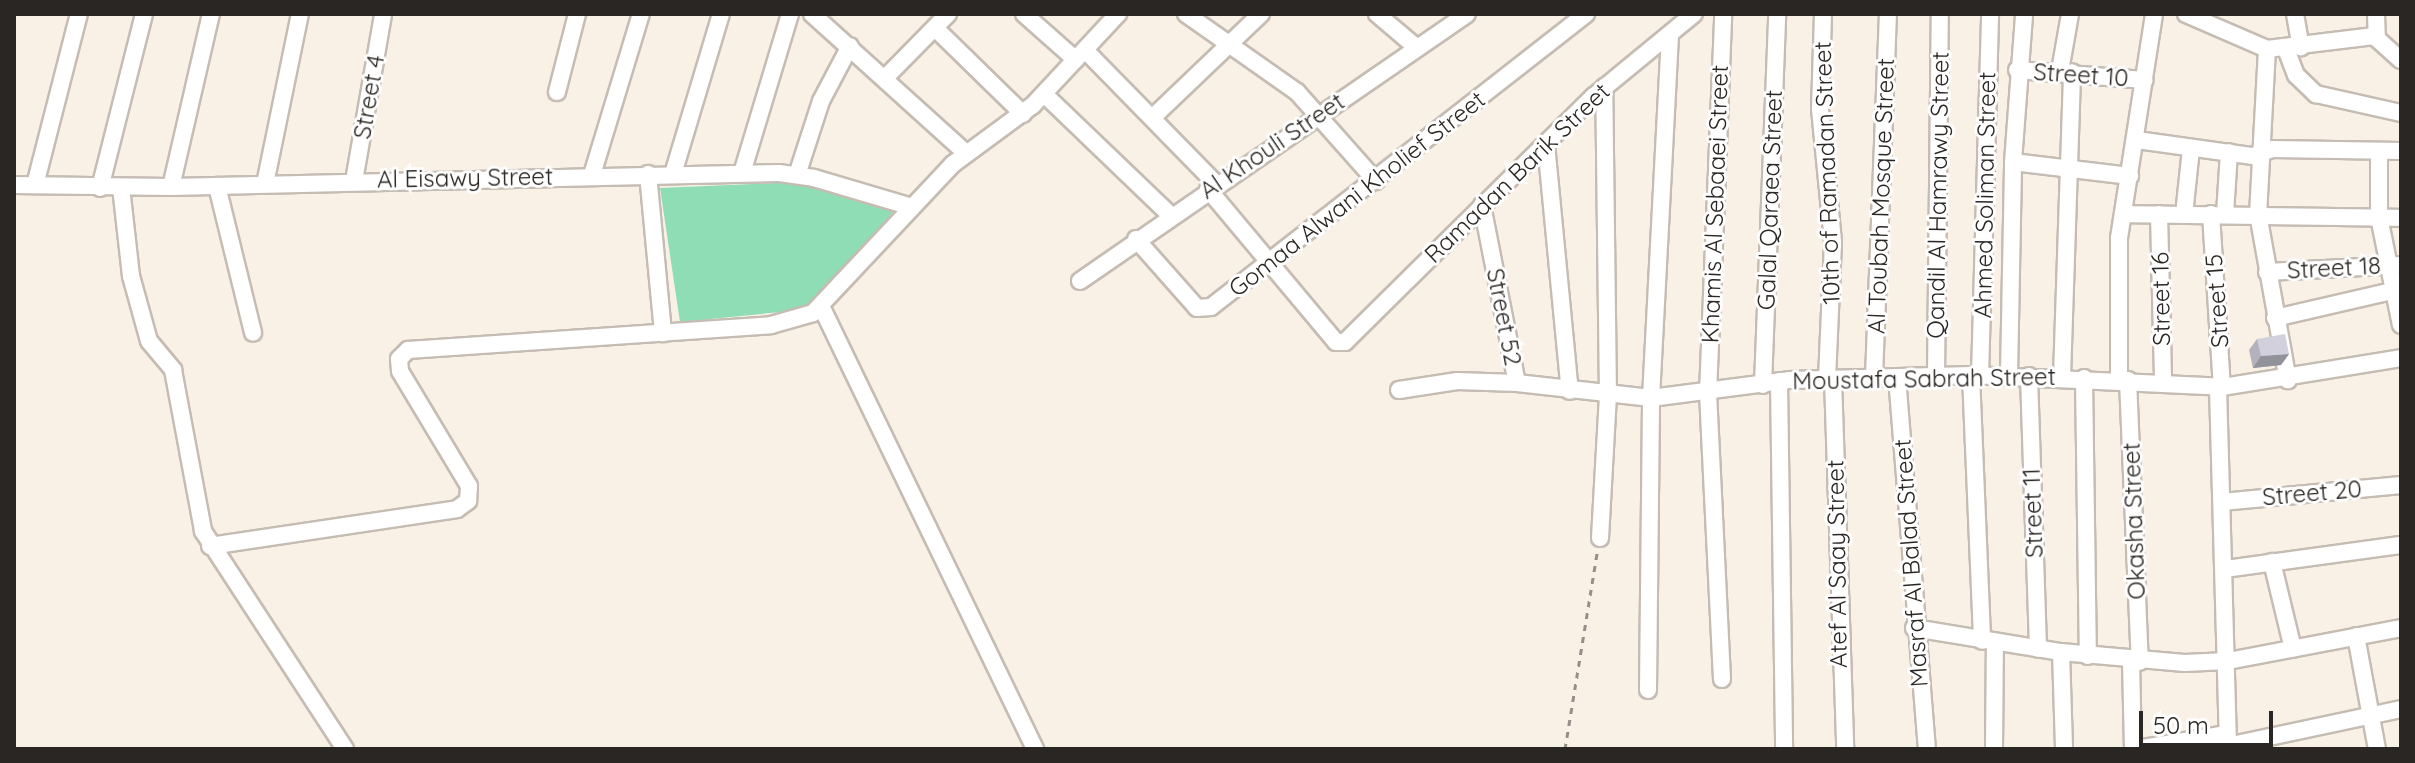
<!DOCTYPE html>
<html>
<head>
<meta charset="utf-8">
<style>
	body { margin:0 }
	#map { position:relative; width:2415px; height:763px; overflow:hidden; background:#f9f0e6; font-family:Quicksand,sans-serif }
	div>[style] { position:absolute }
	[style*='--x'] { left:calc(var(--x)*1px); top:calc(var(--y)*1px); width:calc(var(--w)*1px); rotate:calc(var(--a)*1deg) }
	.green>* { inset:0; background:#8eddb4 }
	.path>* { height:3px; margin-top:-1.5px; transform-origin:0; background:repeating-linear-gradient(90deg,#968f89 0 6px,transparent 0 12px) }
	.roads { filter:drop-shadow(2px 0 #c5bcb3) drop-shadow(-2px 0 #c5bcb3) drop-shadow(0 2px #c5bcb3) drop-shadow(0 -2px #c5bcb3) }
	.minor>* { height:16px; margin:-8px; padding:0 8px; transform-origin:8px; border-radius:8px; background:#fff }
	.wall>* { inset:0; background:#b4b3bd }
	.shaded-wall>* { inset:0; background:#92929a }
	.building>* { inset:0; background:#d1d0dc }
	span { translate:-50% -50%; white-space:nowrap; text-align:center; line-height:1.15; -webkit-text-stroke:6px #fefefe; paint-order:stroke }
	.street-label { font-size:24px; color:#2a2623 }
	.frame { position:absolute; inset:0; border:16px solid #2a2623; pointer-events:none }
	.scale { position:absolute; left:2139px; top:711px; width:134px; height:36px; box-sizing:border-box; border:4px solid #2a2623; border-top:0; padding-left:10px; font-size:24px; line-height:28px; white-space:nowrap; color:#2a2623; -webkit-text-stroke:6px #fefefe; paint-order:stroke }
</style>
</head>
<body>
<div id="map">
	<div class="green">
		<i style="clip-path:polygon(799px 182px,897px 207px,821px 297px,801px 310px,680px 322px,660px 188px)"></i>
	</div>
	<div class="path">
		<i style="--x:1565;--y:749;--w:199;--a:-80.7"></i>
	</div>
	<div class="roads">
		<div class="minor">
			<i style="--x:812;--y:14;--w:207;--a:42.1"></i>
			<i style="--x:1024;--y:14;--w:69;--a:41.5"></i>
			<i style="--x:1186;--y:14;--w:136;--a:35.1"></i>
			<i style="--x:1297;--y:92;--w:119;--a:48.4"></i>
			<i style="--x:1377;--y:14;--w:52;--a:40.4"></i>
			<i style="--x:1823;--y:14;--w:95;--a:91.8"></i>
			<i style="--x:1820;--y:109;--w:134;--a:84.4"></i>
			<i style="--x:1833;--y:242;--w:138;--a:92.5"></i>
			<i style="--x:2186;--y:14;--w:88;--a:23.4"></i>
			<i style="--x:2267;--y:49;--w:108;--a:-6.9"></i>
			<i style="--x:2374;--y:36;--w:36;--a:42"></i>
			<i style="--x:2295;--y:14;--w:34;--a:80"></i>
			<i style="--x:2376;--y:14;--w:23;--a:88"></i>
			<i style="--x:935;--y:28;--w:123;--a:44.3"></i>
			<i style="--x:2267;--y:49;--w:165;--a:93.1"></i>
			<i style="--x:2258;--y:214;--w:169;--a:79.8"></i>
			<i style="--x:2286;--y:49;--w:28;--a:69"></i>
			<i style="--x:2296;--y:75;--w:28;--a:44"></i>
			<i style="--x:2316;--y:94;--w:87;--a:12.6"></i>
			<i style="--x:1085;--y:50;--w:187;--a:45.6"></i>
			<i style="--x:2017;--y:70;--w:128;--a:4.5"></i>
			<i style="--x:2060;--y:71;--w:58;--a:-80"></i>
			<i style="--x:885;--y:78;--w:90;--a:-45.5"></i>
			<i style="--x:557;--y:92;--w:81;--a:-75.6"></i>
			<i style="--x:1044;--y:94;--w:175;--a:43.8"></i>
			<i style="--x:1152;--y:118;--w:151;--a:-43.7"></i>
			<i style="--x:2137;--y:140;--w:117;--a:7.9"></i>
			<i style="--x:2253;--y:156;--w:20;--a:-20"></i>
			<i style="--x:2272;--y:149;--w:129;--a:0.9"></i>
			<i style="--x:1546;--y:144;--w:248;--a:84.5"></i>
			<i style="--x:2379;--y:151;--w:66;--a:90"></i>
			<i style="--x:2379;--y:217;--w:110;--a:78.5"></i>
			<i style="--x:2013;--y:162;--w:118;--a:6.8"></i>
			<i style="--x:742;--y:173;--w:166;--a:-73.2"></i>
			<i style="--x:648;--y:174;--w:160;--a:84.6"></i>
			<i style="--x:673;--y:174;--w:167;--a:-73.3"></i>
			<i style="--x:592;--y:175;--w:168;--a:-73.1"></i>
			<i style="--x:797;--y:175;--w:78;--a:-72"></i>
			<i style="--x:821;--y:101;--w:62;--a:-62.2"></i>
			<i style="--x:354;--y:181;--w:169;--a:-80.1"></i>
			<i style="--x:265;--y:184;--w:174;--a:-78.4"></i>
			<i style="--x:14;--y:185;--w:157;--a:0.7"></i>
			<i style="--x:171;--y:187;--w:608;--a:-1.32"></i>
			<i style="--x:779;--y:173;--w:35;--a:8"></i>
			<i style="--x:814;--y:178;--w:102;--a:16.5"></i>
			<i style="--x:35;--y:185;--w:177;--a:-75.6"></i>
			<i style="--x:217;--y:186;--w:151;--a:76.2"></i>
			<i style="--x:121;--y:187;--w:90;--a:83.6"></i>
			<i style="--x:131;--y:276;--w:67;--a:74.5"></i>
			<i style="--x:149;--y:341;--w:38;--a:50"></i>
			<i style="--x:173;--y:370;--w:164;--a:79.4"></i>
			<i style="--x:203;--y:531;--w:260;--a:56.9"></i>
			<i style="--x:171;--y:187;--w:178;--a:-77"></i>
			<i style="--x:100;--y:188;--w:179;--a:-75.8"></i>
			<i style="--x:1208;--y:189;--w:199;--a:50.1"></i>
			<i style="--x:1336;--y:342;--w:9;--a:0"></i>
			<i style="--x:1345;--y:342;--w:350;--a:-44.7"></i>
			<i style="--x:1594;--y:96;--w:129;--a:-39.4"></i>
			<i style="--x:1482;--y:205;--w:181;--a:78.9"></i>
			<i style="--x:2123;--y:214;--w:278;--a:0.8"></i>
			<i style="--x:2159;--y:214;--w:169;--a:88.6"></i>
			<i style="--x:2211;--y:214;--w:173;--a:86.4"></i>
			<i style="--x:2225;--y:214;--w:62;--a:-86.3"></i>
			<i style="--x:2184;--y:215;--w:67;--a:-84"></i>
			<i style="--x:1136;--y:239;--w:92;--a:48.5"></i>
			<i style="--x:1197;--y:308;--w:14;--a:-4"></i>
			<i style="--x:1211;--y:307;--w:476;--a:-38"></i>
			<i style="--x:2267;--y:272;--w:134;--a:-3"></i>
			<i style="--x:1080;--y:281;--w:470;--a:-34.6"></i>
			<i style="--x:821;--y:306;--w:492;--a:64.2"></i>
			<i style="--x:2275;--y:318;--w:120;--a:-13"></i>
			<i style="--x:1971;--y:375;--w:266;--a:87.6"></i>
			<i style="--x:2009;--y:375;--w:213;--a:-88.9"></i>
			<i style="--x:2013;--y:162;--w:148;--a:-85.7"></i>
			<i style="--x:1936;--y:376;--w:362;--a:-89.4"></i>
			<i style="--x:1980;--y:376;--w:362;--a:-88.4"></i>
			<i style="--x:2029;--y:376;--w:273;--a:88.1"></i>
			<i style="--x:1874;--y:377;--w:363;--a:-87.8"></i>
			<i style="--x:1897;--y:377;--w:373;--a:85.4"></i>
			<i style="--x:2062;--y:377;--w:305;--a:-88.1"></i>
			<i style="--x:2084;--y:378;--w:278;--a:89.2"></i>
			<i style="--x:1833;--y:379;--w:370;--a:88.1"></i>
			<i style="--x:2119;--y:380;--w:142;--a:-90"></i>
			<i style="--x:2119;--y:238;--w:227;--a:-81.1"></i>
			<i style="--x:2128;--y:380;--w:282;--a:87.6"></i>
			<i style="--x:1779;--y:381;--w:368;--a:89.2"></i>
			<i style="--x:1763;--y:385;--w:371;--a:-87.8"></i>
			<i style="--x:2218;--y:387;--w:362;--a:88.4"></i>
			<i style="--x:1399;--y:390;--w:59;--a:-8.8"></i>
			<i style="--x:1457;--y:381;--w:60;--a:1.9"></i>
			<i style="--x:1517;--y:383;--w:135;--a:6.4"></i>
			<i style="--x:1651;--y:398;--w:139;--a:-7.4"></i>
			<i style="--x:1789;--y:380;--w:182;--a:-1.6"></i>
			<i style="--x:1971;--y:375;--w:251;--a:2.7"></i>
			<i style="--x:2222;--y:387;--w:181;--a:-9.2"></i>
			<i style="--x:2222;--y:502;--w:180;--a:-5.4"></i>
			<i style="--x:1600;--y:538;--w:141;--a:-86.8"></i>
			<i style="--x:1608;--y:397;--w:310;--a:-90.7"></i>
			<i style="--x:210;--y:546;--w:250;--a:-8.5"></i>
			<i style="--x:457;--y:509;--w:14;--a:-36"></i>
			<i style="--x:468;--y:501;--w:15;--a:-86"></i>
			<i style="--x:469;--y:486;--w:134;--a:-121"></i>
			<i style="--x:400;--y:371;--w:12;--a:-95"></i>
			<i style="--x:399;--y:359;--w:13;--a:-45"></i>
			<i style="--x:408;--y:350;--w:364;--a:-3.9"></i>
			<i style="--x:771;--y:325;--w:44;--a:-15.9"></i>
			<i style="--x:813;--y:313;--w:204;--a:-46.8"></i>
			<i style="--x:953;--y:164;--w:99;--a:-36.4"></i>
			<i style="--x:1033;--y:105;--w:125;--a:-47"></i>
			<i style="--x:2272;--y:562;--w:89;--a:76.4"></i>
			<i style="--x:2225;--y:569;--w:178;--a:-7.8"></i>
			<i style="--x:1914;--y:628;--w:149;--a:9.3"></i>
			<i style="--x:2061;--y:652;--w:124;--a:5.1"></i>
			<i style="--x:2185;--y:663;--w:43;--a:-2.7"></i>
			<i style="--x:2228;--y:661;--w:176;--a:-10.8"></i>
			<i style="--x:2356;--y:636;--w:115;--a:79.5"></i>
			<i style="--x:2061;--y:652;--w:97;--a:88.2"></i>
			<i style="--x:2131;--y:661;--w:88;--a:88.7"></i>
			<i style="--x:1722;--y:679;--w:285;--a:-92.8"></i>
			<i style="--x:1708;--y:394;--w:380;--a:-87.7"></i>
			<i style="--x:1648;--y:690;--w:292;--a:-89.4"></i>
			<i style="--x:1651;--y:398;--w:363;--a:-87"></i>
			<i style="--x:2227;--y:746;--w:178;--a:-12"></i>
			<i style="--x:1994;--y:749;--w:107;--a:-89.5"></i>
			<i style="--x:2137;--y:749;--w:91;--a:-9.5"></i>
		</div>
	</div>
	<div class="wall">
		<i style="clip-path:polygon(2257px 339px,2289px 354px,2281px 365px,2253px 368px,2249px 350px)"></i>
	</div>
	<div class="shaded-wall">
		<i style="clip-path:polygon(2289px 354px,2281px 365px,2253px 368px,2261px 356px)"></i>
	</div>
	<div class="building">
		<i style="clip-path:polygon(2285px 334px,2289px 354px,2261px 356px,2257px 339px)"></i>
	</div>
	<div class="street-label">
		<span style="left:2081px;top:75px;rotate:4deg">Street 10</span>
		<span style="left:369px;top:97px;rotate:-80deg">Street 4</span>
		<span style="left:1272px;top:146px;rotate:-34deg">Al Khouli Street</span>
		<span style="left:1517px;top:173px;rotate:-44deg">Ramadan Barik Street</span>
		<span style="left:1827px;top:173px;rotate:-92deg">10th of Ramadan Street</span>
		<span style="left:465px;top:178px;rotate:-1deg">Al Eisawy Street</span>
		<span style="left:1357px;top:194px;rotate:-38deg">Gomaa Alwani Kholief Street</span>
		<span style="left:1938px;top:195px;rotate:-89deg">Qandil Al Hamrawy Street</span>
		<span style="left:1985px;top:195px;rotate:-89deg">Ahmed Soliman Street</span>
		<span style="left:1881px;top:196px;rotate:-88deg">Al Toubah Mosque Street</span>
		<span style="left:1770px;top:200px;rotate:-88deg">Galal Qaraea Street</span>
		<span style="left:1715px;top:204px;rotate:-88deg">Khamis Al Sebaaei Street</span>
		<span style="left:2334px;top:268px;rotate:-3deg">Street 18</span>
		<span style="left:2161px;top:299px;rotate:-91deg">Street 16</span>
		<span style="left:2217px;top:301px;rotate:-94deg">Street 15</span>
		<span style="left:1504px;top:317px;rotate:79deg">Street 52</span>
		<span style="left:1924px;top:379px;rotate:-1deg">Moustafa Sabrah Street</span>
		<span style="left:2312px;top:493px;rotate:-5deg">Street 20</span>
		<span style="left:2033px;top:513px;rotate:-92deg">Street 11</span>
		<span style="left:2134px;top:521px;rotate:-92deg">Okasha Street</span>
		<span style="left:1911px;top:563px;rotate:-94deg">Masraf Al Balad Street</span>
		<span style="left:1837px;top:564px;rotate:-91deg">Atef Al Saay Street</span>
	</div>
	<div class="frame"></div>
	<div class="scale">50 m</div>
</div>
</body>
</html>
